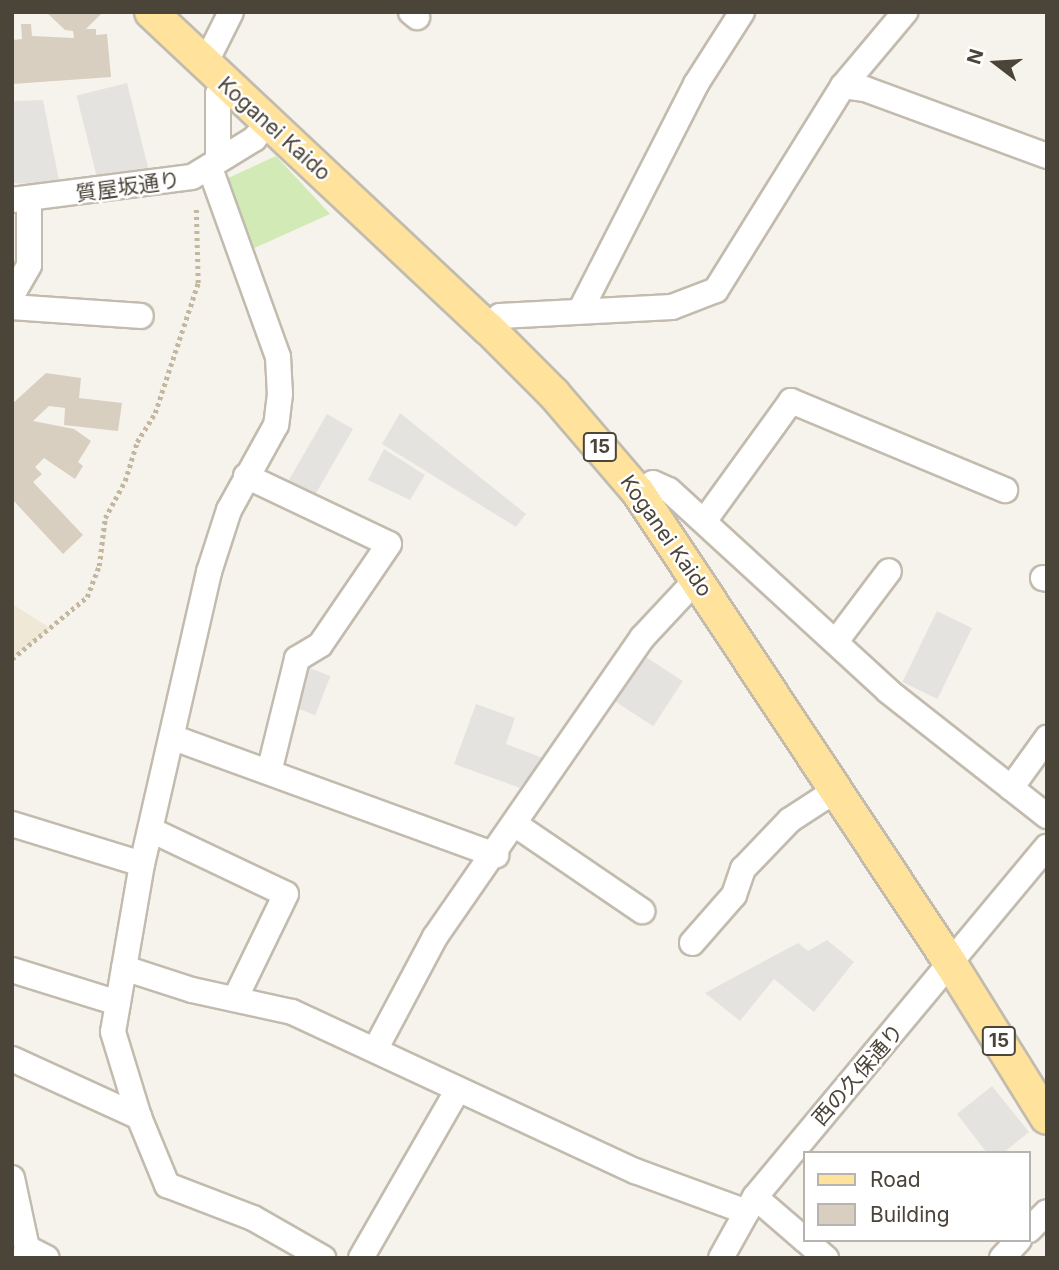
<!DOCTYPE html>
<html>
<head>
<meta charset="utf-8">
<style>
	body { margin:0 }
	#map { position:relative; width:1059px; height:1270px; overflow:hidden; background:#f6f3ec; font-family:Inter,"Noto Sans JP",sans-serif }
	div>[style] { position:absolute }
	[style*='--x'] { left:calc(var(--x)*1px); top:calc(var(--y)*1px); width:calc(var(--w)*1px); rotate:calc(var(--a)*1deg) }
	.education>* { inset:0; background:#efe8d6 }
	.green>* { inset:0; background:#d2eab5 }
	.parking>* { inset:0; background:#e5e3e0; transform-origin:0 0 }
	.building>* { inset:0; background:#d8cfc1 }
	.path>* { height:4.5px; margin-top:-2.25px; transform-origin:0; background:repeating-linear-gradient(90deg,#c4b79f 0 3.5px,transparent 0 7px) }
	.roads { filter:drop-shadow(2px 0 #c2bbae) drop-shadow(-2px 0 #c2bbae) drop-shadow(0 2px #c2bbae) drop-shadow(0 -2px #c2bbae) }
	.minor>* { height:24px; margin:-12px; padding:0 12px; transform-origin:12px; border-radius:12px; background:#fff }
	.major>* { height:32px; margin:-16px; padding:0 16px; transform-origin:16px; border-radius:16px; background:#ffe39c }
	span { translate:-50% -50%; white-space:nowrap; text-align:center; line-height:1.15; -webkit-text-stroke:5px #fff; paint-order:stroke }
	.shield-label span { padding:2px 5px; background:#fff; border:2px solid; border-radius:5px; -webkit-text-stroke-width:0 }
	.shield-label { font-size:19px; color:#4b4439; font-weight:700 }
	.street-label { font-size:21px; color:#4b4439 }
	.frame { position:absolute; inset:0; border:14px solid #4b4439; pointer-events:none }
	.legend { position:absolute; left:803px; top:1151px; width:228px; height:91px; box-sizing:border-box; background:#fff; border:2px solid #b7b4b0; margin:0; padding:9px 12px; list-style:none; font-size:21px; color:#4b4439 }
	.legend li { display:flex; align-items:center; gap:14px; height:35px }
	.legend b { width:35px; border:2px solid #b7b4b0 }
	.north { position:absolute; left:961px; top:28px; width:70px; height:70px; -webkit-text-stroke:5px #fff; paint-order:stroke; rotate:287deg; font-size:19px; font-weight:700; line-height:28px; text-align:center; color:#4b4439 }
	.north::after { content:''; display:block; margin:auto; width:24px; height:32px; background:#4b4439; clip-path:polygon(50% 0,100% 100%,50% 72%,0 100%) }
</style>
</head>
<body>
<div id="map">
	<div class="education">
		<i style="clip-path:polygon(12px 604px,50px 628px,12px 659px)"></i>
	</div>
	<div class="green">
		<i style="clip-path:polygon(276px 156px,330px 214px,248px 251px,226px 179px)"></i>
	</div>
	<div class="parking">
		<i style="left:127px;top:83px;width:91px;height:52px;rotate:76deg"></i>
		<i style="clip-path:polygon(43px 100px,60px 185px,12px 183px,12px 101px)"></i>
		<i style="clip-path:polygon(400px 413px,526px 514px,516px 527px,382px 444px)"></i>
		<i style="left:327px;top:414px;width:30px;height:79px;rotate:30deg"></i>
		<i style="clip-path:polygon(384px 449px,425px 475px,410px 500px,368px 480px)"></i>
		<i style="left:937px;top:611px;width:39px;height:79px;rotate:26deg"></i>
		<i style="left:635px;top:650px;width:57px;height:54px;rotate:33deg"></i>
		<i style="left:307px;top:667px;width:25px;height:42px;rotate:21deg"></i>
		<i style="clip-path:polygon(476px 704px,515px 718px,506px 744px,543px 758px,520px 788px,454px 764px)"></i>
		<i style="clip-path:polygon(827px 940px,854px 962px,814px 1012px,774px 979px,740px 1021px,705px 993px,798px 943px,808px 951px)"></i>
		<i style="clip-path:polygon(992px 1086px,1029px 1132px,1003px 1153px,987px 1153px,957px 1114px)"></i>
	</div>
	<div class="building">
		<i style="clip-path:polygon(46px 12px,103px 12px,86px 29px,96px 29px,96px 35px,107px 34px,111px 77px,12px 84px,12px 40px,22px 39px,21px 24px,31px 24px,32px 36px,74px 38px,73px 31px,65px 30px)"></i>
		<i style="clip-path:polygon(46px 373px,81px 378px,79px 398px,122px 403px,118px 431px,64px 425px,65px 408px,49px 406px,33px 421px,74px 429px,91px 441px,78px 462px,83px 466px,75px 479px,44px 458px,35px 467px,42px 474px,33px 482px,83px 535px,63px 554px,12px 499px,12px 404px)"></i>
	</div>
	<div class="path">
		<i style="--x:12;--y:659;--w:97;--a:-39.6"></i>
		<i style="--x:87;--y:597;--w:33;--a:-69"></i>
		<i style="--x:99;--y:566;--w:48;--a:-82.9"></i>
		<i style="--x:105;--y:518;--w:42;--a:-61.6"></i>
		<i style="--x:125;--y:481;--w:41;--a:-72.9"></i>
		<i style="--x:137;--y:442;--w:34;--a:-58"></i>
		<i style="--x:155;--y:413;--w:137;--a:-71.7"></i>
		<i style="--x:198;--y:283;--w:77;--a:-91.5"></i>
	</div>
	<div class="roads">
		<div class="minor">
			<i style="--x:411;--y:12;--w:8;--a:40"></i>
			<i style="--x:204;--y:66;--w:60;--a:-63.4"></i>
			<i style="--x:843;--y:86;--w:22;--a:8"></i>
			<i style="--x:865;--y:89;--w:194;--a:20.2"></i>
			<i style="--x:218;--y:160;--w:66;--a:-90"></i>
			<i style="--x:218;--y:94;--w:12;--a:-48"></i>
			<i style="--x:210;--y:168;--w:201;--a:70.2"></i>
			<i style="--x:278;--y:357;--w:37;--a:87"></i>
			<i style="--x:280;--y:394;--w:31;--a:97"></i>
			<i style="--x:276;--y:425;--w:97;--a:118.9"></i>
			<i style="--x:229;--y:510;--w:65;--a:107.9"></i>
			<i style="--x:209;--y:572;--w:300;--a:102.9"></i>
			<i style="--x:142;--y:864;--w:170;--a:99.8"></i>
			<i style="--x:113;--y:1032;--w:89;--a:73"></i>
			<i style="--x:139;--y:1117;--w:74;--a:67.6"></i>
			<i style="--x:167;--y:1185;--w:92;--a:21"></i>
			<i style="--x:253;--y:1218;--w:81;--a:29.7"></i>
			<i style="--x:12;--y:200;--w:181;--a:-7.3"></i>
			<i style="--x:192;--y:177;--w:73;--a:-31.5"></i>
			<i style="--x:254;--y:139;--w:21;--a:-49"></i>
			<i style="--x:12;--y:295;--w:34;--a:-60"></i>
			<i style="--x:29;--y:265;--w:64;--a:-90"></i>
			<i style="--x:12;--y:307;--w:129;--a:4"></i>
			<i style="--x:580;--y:311;--w:255;--a:-62.9"></i>
			<i style="--x:696;--y:84;--w:85;--a:-57.4"></i>
			<i style="--x:488;--y:328;--w:17;--a:-45"></i>
			<i style="--x:500;--y:316;--w:172;--a:-3"></i>
			<i style="--x:672;--y:307;--w:47;--a:-21.1"></i>
			<i style="--x:716;--y:290;--w:240;--a:-58.1"></i>
			<i style="--x:843;--y:86;--w:97;--a:-50"></i>
			<i style="--x:246;--y:476;--w:158;--a:25.4"></i>
			<i style="--x:389;--y:544;--w:122;--a:124.3"></i>
			<i style="--x:320;--y:645;--w:27;--a:149"></i>
			<i style="--x:297;--y:659;--w:116;--a:103.9"></i>
			<i style="--x:638;--y:492;--w:17;--a:-31"></i>
			<i style="--x:653;--y:483;--w:17;--a:24"></i>
			<i style="--x:669;--y:490;--w:297;--a:42.5"></i>
			<i style="--x:888;--y:691;--w:202;--a:38.2"></i>
			<i style="--x:705;--y:520;--w:147;--a:-54.1"></i>
			<i style="--x:791;--y:401;--w:232;--a:22.6"></i>
			<i style="--x:1043;--y:578;--w:4;--a:14"></i>
			<i style="--x:837;--y:640;--w:86;--a:-53"></i>
			<i style="--x:174;--y:738;--w:343;--a:20"></i>
			<i style="--x:1011;--y:788;--w:62;--a:-54.2"></i>
			<i style="--x:12;--y:824;--w:136;--a:17.1"></i>
			<i style="--x:516;--y:825;--w:153;--a:34.3"></i>
			<i style="--x:151;--y:830;--w:149;--a:25.4"></i>
			<i style="--x:286;--y:894;--w:117;--a:115.9"></i>
			<i style="--x:692;--y:943;--w:64;--a:-48.8"></i>
			<i style="--x:734;--y:895;--w:28;--a:-71"></i>
			<i style="--x:743;--y:869;--w:68;--a:-46.2"></i>
			<i style="--x:790;--y:820;--w:55;--a:-33.1"></i>
			<i style="--x:124;--y:968;--w:71;--a:17.9"></i>
			<i style="--x:192;--y:990;--w:102;--a:12.4"></i>
			<i style="--x:292;--y:1012;--w:378;--a:24.9"></i>
			<i style="--x:635;--y:1171;--w:119;--a:20.1"></i>
			<i style="--x:12;--y:970;--w:111;--a:17.3"></i>
			<i style="--x:376;--y:1048;--w:126;--a:-62"></i>
			<i style="--x:435;--y:937;--w:364;--a:-55.3"></i>
			<i style="--x:642;--y:638;--w:81;--a:-47"></i>
			<i style="--x:12;--y:1059;--w:140;--a:24.5"></i>
			<i style="--x:12;--y:1178;--w:72;--a:77.9"></i>
			<i style="--x:755;--y:1197;--w:66;--a:40.7"></i>
			<i style="--x:1029;--y:1230;--w:25;--a:-45"></i>
			<i style="--x:805;--y:1240;--w:28;--a:41"></i>
			<i style="--x:24;--y:1258;--w:10;--a:-73"></i>
			<i style="--x:27;--y:1248;--w:22;--a:27"></i>
			<i style="--x:361;--y:1258;--w:193;--a:-60.1"></i>
			<i style="--x:721;--y:1258;--w:70;--a:-60.9"></i>
			<i style="--x:755;--y:1197;--w:456;--a:-50.2"></i>
			<i style="--x:1002;--y:1258;--w:25;--a:-47"></i>
		</div>
		<div class="major">
			<i style="--x:151;--y:12;--w:462;--a:43.2"></i>
			<i style="--x:488;--y:328;--w:93;--a:45"></i>
			<i style="--x:554;--y:394;--w:129;--a:49.4"></i>
			<i style="--x:638;--y:492;--w:566;--a:56.45"></i>
			<i style="--x:951;--y:964;--w:181;--a:58.1"></i>
		</div>
	</div>
	<div class="shield-label">
		<span style="left:600px;top:447px">15</span>
		<span style="left:999px;top:1041px">15</span>
	</div>
	<div class="street-label">
		<span style="left:274px;top:129px;rotate:42deg">Koganei Kaido</span>
		<span style="left:128px;top:187px;rotate:-8deg">質屋坂通り</span>
		<span style="left:666px;top:536px;rotate:55deg">Koganei Kaido</span>
		<span style="left:858px;top:1075px;rotate:-49deg">西の久保通り</span>
	</div>
	<div class="frame"></div>
	<ul class="legend">
	<li><b style="height:9px;background:#ffe39c"></b>Road</li>
	<li><b style="height:19px;background:#d8cfc1"></b>Building</li>
	</ul>
	<div class="north">N</div>
</div>
</body>
</html>
